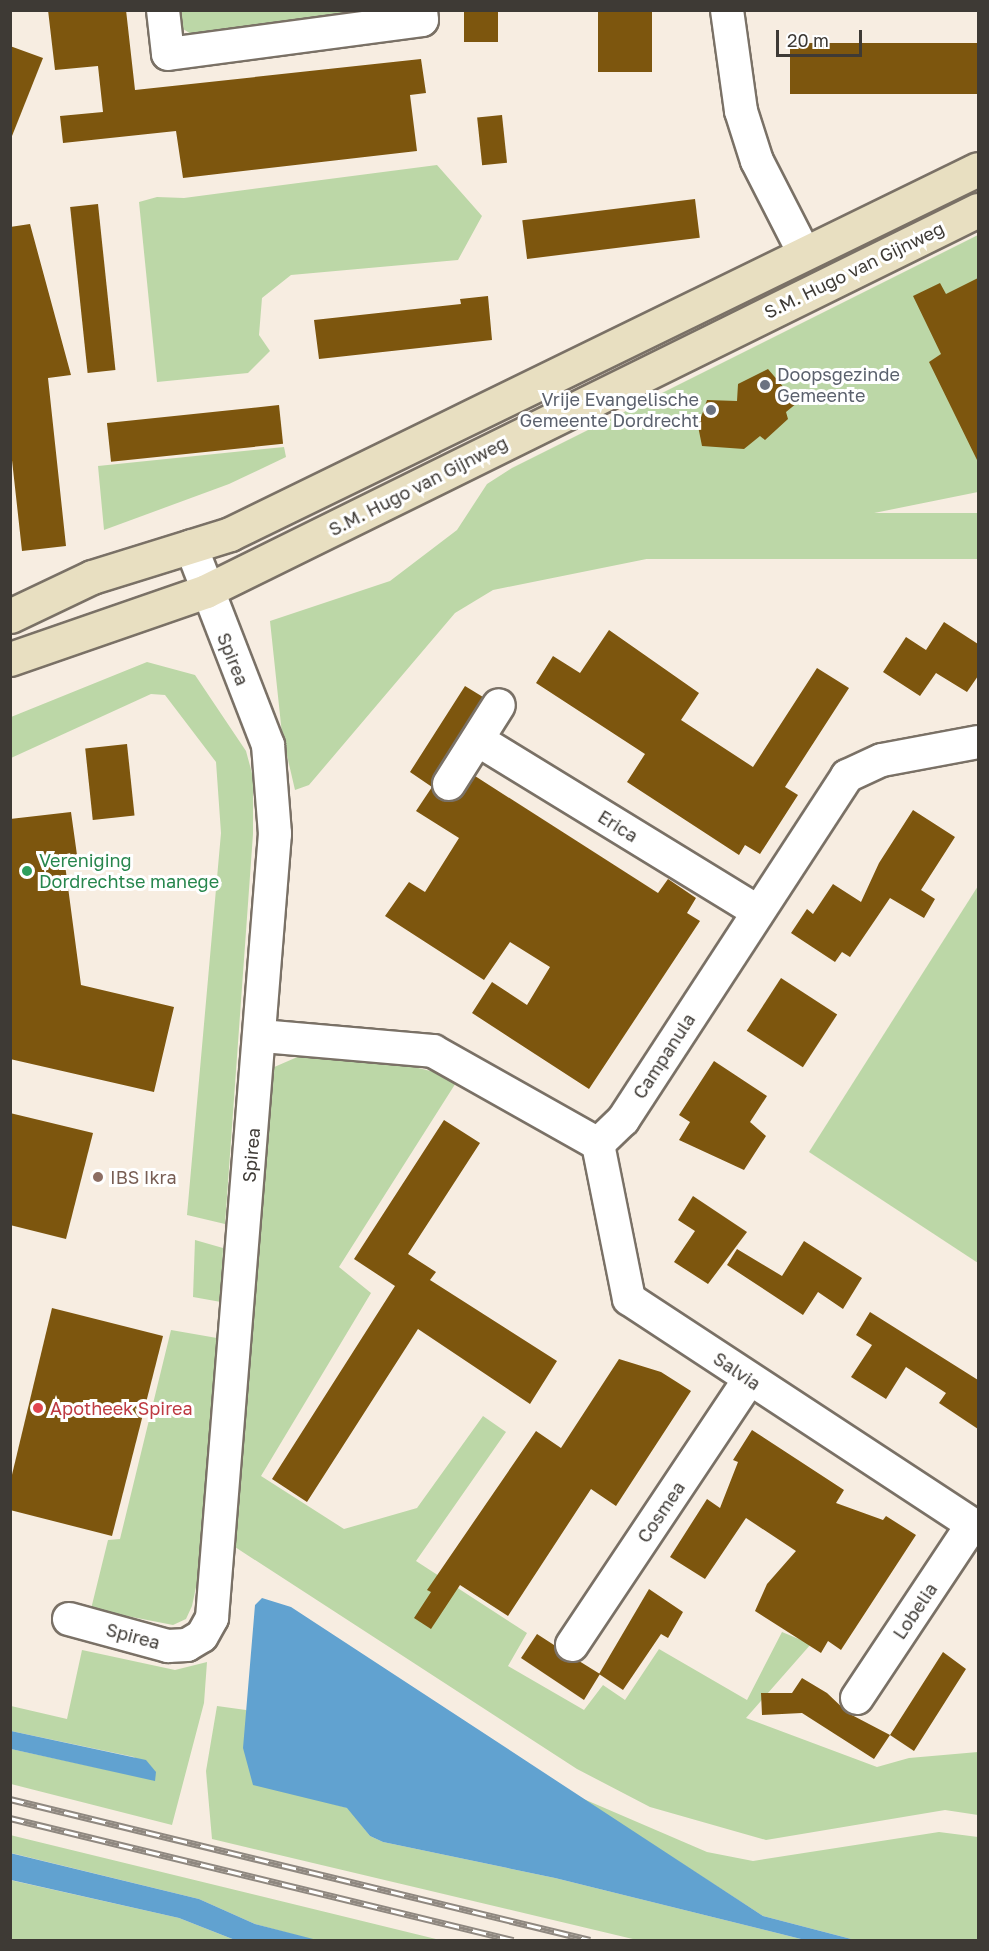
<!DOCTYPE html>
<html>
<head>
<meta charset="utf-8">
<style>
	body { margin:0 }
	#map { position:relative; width:989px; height:1951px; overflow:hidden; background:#f7ede1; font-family:"Golos Text",sans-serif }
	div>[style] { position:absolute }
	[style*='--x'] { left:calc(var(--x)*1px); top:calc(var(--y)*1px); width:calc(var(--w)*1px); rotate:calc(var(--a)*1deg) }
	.green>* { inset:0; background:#bcd7a7; transform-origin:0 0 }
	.water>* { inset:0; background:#61a2d0 }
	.building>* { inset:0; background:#7d560e; transform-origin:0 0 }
	.roads { filter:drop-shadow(2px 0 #7a7166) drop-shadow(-2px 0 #7a7166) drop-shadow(0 2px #7a7166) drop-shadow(0 -2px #7a7166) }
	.street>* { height:32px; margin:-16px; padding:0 16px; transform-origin:16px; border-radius:16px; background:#fff }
	.secondary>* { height:33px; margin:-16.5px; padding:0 16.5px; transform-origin:16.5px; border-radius:16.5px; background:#e8dfc1 }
	.rail>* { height:7px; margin-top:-3.5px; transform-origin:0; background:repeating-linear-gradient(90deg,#fff 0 14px,#8f8880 0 28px); box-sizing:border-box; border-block:2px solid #8f8880 }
	.dots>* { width:16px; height:16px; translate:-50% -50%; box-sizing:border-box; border:3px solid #fff; border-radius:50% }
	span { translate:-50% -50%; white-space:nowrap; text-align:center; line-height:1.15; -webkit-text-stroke:6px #fff; paint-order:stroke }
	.street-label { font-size:18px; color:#3e3a35 }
	.worship-label { font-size:18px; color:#5b616d }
	.left { translate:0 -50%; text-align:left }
	.right { translate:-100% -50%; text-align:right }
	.leisure-label { font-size:18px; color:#27864d }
	.education-label { font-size:18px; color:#785e54 }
	.health-label { font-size:18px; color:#be3a42 }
	.frame { position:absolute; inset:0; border:12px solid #3e3a35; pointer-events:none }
	.scale { position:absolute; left:776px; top:30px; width:86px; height:27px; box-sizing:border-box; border:3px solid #3e3a35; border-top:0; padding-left:8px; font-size:18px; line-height:21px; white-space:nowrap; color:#3e3a35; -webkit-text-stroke:4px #fff; paint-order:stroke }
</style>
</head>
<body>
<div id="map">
	<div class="green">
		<i style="clip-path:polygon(174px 11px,390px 11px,196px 37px,175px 24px)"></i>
		<i style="clip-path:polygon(437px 165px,482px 216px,458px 260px,291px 275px,262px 298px,259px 335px,270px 351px,248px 373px,157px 382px,139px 202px,157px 197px,184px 198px)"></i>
		<i style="clip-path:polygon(978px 235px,978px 492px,493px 590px,455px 613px,309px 785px,295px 790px,282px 734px,270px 621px,390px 581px,457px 530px,487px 484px,512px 468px)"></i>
		<i style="clip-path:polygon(284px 447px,286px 457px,229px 484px,104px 530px,98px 466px)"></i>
		<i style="left:978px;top:513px;width:46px;height:345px;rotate:90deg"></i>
		<i style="clip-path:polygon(147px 662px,195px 675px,246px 751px,253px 777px,253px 834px,225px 1224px,187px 1215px,221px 833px,216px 762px,165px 695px,151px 694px,11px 758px,11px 717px)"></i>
		<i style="clip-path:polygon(978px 886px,978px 1263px,809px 1152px)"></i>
		<i style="clip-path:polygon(302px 1055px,406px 1065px,459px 1078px,339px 1267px,371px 1293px,261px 1476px,344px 1529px,417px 1508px,483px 1416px,506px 1432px,416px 1561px,527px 1633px,508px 1666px,584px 1710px,603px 1685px,625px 1700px,659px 1649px,747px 1700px,782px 1632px,811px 1644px,746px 1718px,877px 1767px,909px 1758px,978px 1752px,978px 1815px,945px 1810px,766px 1840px,650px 1807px,577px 1769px,235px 1547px,272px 1068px)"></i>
		<i style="clip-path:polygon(195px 1240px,223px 1248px,221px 1302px,193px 1297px)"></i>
		<i style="clip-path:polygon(171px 1330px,217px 1338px,199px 1573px,192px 1606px,186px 1619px,173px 1625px,91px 1609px,108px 1540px,120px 1539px)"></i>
		<i style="clip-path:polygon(82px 1650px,175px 1670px,207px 1662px,204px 1703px,172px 1825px,11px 1784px,11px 1749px,155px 1780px,134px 1757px,11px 1731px,11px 1706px,67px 1719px)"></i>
		<i style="clip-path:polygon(217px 1706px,246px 1710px,333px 1804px,348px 1808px,370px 1836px,383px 1842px,555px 1878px,805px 1940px,637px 1940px,212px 1839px,206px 1771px)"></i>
		<i style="clip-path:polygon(579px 1797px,707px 1852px,753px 1861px,939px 1832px,978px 1837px,978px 1940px,855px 1940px,763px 1916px)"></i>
		<i style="clip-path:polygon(10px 1835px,440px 1940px,310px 1939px,255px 1924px,199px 1899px,11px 1853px)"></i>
		<i style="clip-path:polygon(10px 1880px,179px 1918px,235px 1940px,11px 1940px)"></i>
	</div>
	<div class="water">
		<i style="clip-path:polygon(262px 1598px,291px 1607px,763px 1916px,855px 1940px,805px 1940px,555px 1878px,383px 1842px,370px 1836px,347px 1808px,253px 1785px,243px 1748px,255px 1605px)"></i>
		<i style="clip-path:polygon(11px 1731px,146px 1760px,156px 1772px,155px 1781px,11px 1749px)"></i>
		<i style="clip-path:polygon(10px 1853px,199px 1899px,255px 1924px,317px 1940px,235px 1940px,179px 1918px,11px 1880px)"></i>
	</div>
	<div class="building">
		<i style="clip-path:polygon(48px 10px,126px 10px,135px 90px,421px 59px,426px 93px,410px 95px,417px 151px,183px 178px,176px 131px,63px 143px,60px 116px,103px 112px,98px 66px,55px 70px)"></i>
		<i style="left:464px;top:10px;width:34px;height:32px"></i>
		<i style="left:598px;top:10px;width:54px;height:62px"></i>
		<i style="left:978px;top:43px;width:51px;height:188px;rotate:90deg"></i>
		<i style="clip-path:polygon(10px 46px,43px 58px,12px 136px,10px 136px)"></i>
		<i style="left:502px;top:115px;width:48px;height:25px;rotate:84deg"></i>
		<i style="left:695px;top:199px;width:39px;height:174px;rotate:83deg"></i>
		<i style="left:98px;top:204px;width:167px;height:28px;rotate:84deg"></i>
		<i style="clip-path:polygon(30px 224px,71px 375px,48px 378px,66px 546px,22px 551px,10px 442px,10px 227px)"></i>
		<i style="clip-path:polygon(978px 278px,978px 462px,929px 362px,941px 354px,913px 296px,940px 283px,946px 294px)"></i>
		<i style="clip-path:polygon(488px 296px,492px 340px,319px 359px,314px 320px,461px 304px,460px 299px)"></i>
		<i style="clip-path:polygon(768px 369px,797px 403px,786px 412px,788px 419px,765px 440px,760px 436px,744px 449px,702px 446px,698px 426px,707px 400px,737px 401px,738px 384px)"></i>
		<i style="left:279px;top:405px;width:39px;height:173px;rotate:84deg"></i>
		<i style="clip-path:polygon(944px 622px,978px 644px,978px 676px,967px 692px,936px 673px,920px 696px,883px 672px,906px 637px,926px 650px)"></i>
		<i style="clip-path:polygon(609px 630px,699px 693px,681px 720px,753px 767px,817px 668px,849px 688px,785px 787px,798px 795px,760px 854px,745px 845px,739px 855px,627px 782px,645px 754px,536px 683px,553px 656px,580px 673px)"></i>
		<i style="clip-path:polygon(465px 686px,483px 697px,434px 775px,433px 792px,439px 799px,458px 800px,475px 776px,658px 893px,668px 879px,696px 898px,687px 913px,700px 921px,589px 1089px,472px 1013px,492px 982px,527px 1005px,550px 967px,510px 942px,484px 980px,385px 916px,409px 882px,425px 892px,459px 838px,416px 811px,432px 787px,410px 772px)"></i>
		<i style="left:127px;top:744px;width:72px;height:42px;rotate:84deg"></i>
		<i style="clip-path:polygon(913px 810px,955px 837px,921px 890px,935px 899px,924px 918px,890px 898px,850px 957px,842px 952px,835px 962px,791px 933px,807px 909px,813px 914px,833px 884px,861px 902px,879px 863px)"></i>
		<i style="clip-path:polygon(71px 812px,77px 855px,64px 857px,81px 985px,174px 1007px,154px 1092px,10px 1059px,10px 819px)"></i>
		<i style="left:781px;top:978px;width:67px;height:63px;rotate:33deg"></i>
		<i style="clip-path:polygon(714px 1061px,767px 1096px,750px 1122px,766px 1136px,744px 1170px,679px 1140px,690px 1122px,679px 1115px)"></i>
		<i style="clip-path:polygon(10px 1113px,93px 1133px,66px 1239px,10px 1225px)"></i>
		<i style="clip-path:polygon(444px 1120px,480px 1143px,408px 1254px,436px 1272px,430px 1280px,557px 1361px,530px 1404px,418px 1329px,307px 1502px,272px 1479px,395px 1286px,354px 1259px)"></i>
		<i style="clip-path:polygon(693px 1196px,747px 1232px,708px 1284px,674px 1262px,695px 1231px,678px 1220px)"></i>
		<i style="clip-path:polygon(804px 1241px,862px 1278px,843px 1309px,818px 1292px,803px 1315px,727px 1265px,737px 1249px,782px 1276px)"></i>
		<i style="clip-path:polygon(52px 1308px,163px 1336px,112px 1536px,10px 1510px,10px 1483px)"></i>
		<i style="clip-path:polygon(870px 1312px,978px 1380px,978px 1429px,939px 1403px,946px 1393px,906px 1367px,886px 1399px,851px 1377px,872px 1345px,856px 1335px)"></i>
		<i style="clip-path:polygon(619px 1359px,661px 1372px,691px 1391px,616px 1506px,591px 1489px,508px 1616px,460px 1585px,431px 1629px,414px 1618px,431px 1592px,427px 1590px,536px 1431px,561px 1448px)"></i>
		<i style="clip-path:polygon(752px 1430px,844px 1490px,836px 1503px,883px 1520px,886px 1516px,916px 1535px,841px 1650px,828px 1641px,821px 1653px,755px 1611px,767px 1584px,796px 1551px,746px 1518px,705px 1579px,670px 1557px,707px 1499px,720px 1508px,738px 1462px,733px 1460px)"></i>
		<i style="clip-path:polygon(649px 1589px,683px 1612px,668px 1638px,661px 1634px,623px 1690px,599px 1674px)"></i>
		<i style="clip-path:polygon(537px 1634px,554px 1645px,563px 1660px,579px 1661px,600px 1674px,584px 1700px,521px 1658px)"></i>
		<i style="clip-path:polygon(943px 1652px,966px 1669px,914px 1751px,890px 1735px,874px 1759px,802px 1713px,762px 1715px,761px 1693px,792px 1693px,802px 1678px,827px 1693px,848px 1713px,890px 1735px)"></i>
	</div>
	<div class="roads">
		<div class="street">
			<i style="--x:163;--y:10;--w:44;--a:83.5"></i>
			<i style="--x:168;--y:54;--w:256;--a:-7.6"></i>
			<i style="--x:422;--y:20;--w:10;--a:-96"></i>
			<i style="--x:727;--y:10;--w:102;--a:82.1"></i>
			<i style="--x:741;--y:111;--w:52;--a:72.3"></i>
			<i style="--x:757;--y:161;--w:101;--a:62.9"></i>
			<i style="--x:478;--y:740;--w:327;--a:31.5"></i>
			<i style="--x:449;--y:784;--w:93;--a:-57.7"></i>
			<i style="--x:262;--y:1036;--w:172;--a:5"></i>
			<i style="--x:433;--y:1051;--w:189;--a:29.4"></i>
			<i style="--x:598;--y:1144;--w:35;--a:-44"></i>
			<i style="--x:623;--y:1120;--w:411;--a:-56.9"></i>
			<i style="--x:847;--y:776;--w:38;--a:-25"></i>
			<i style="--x:882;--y:760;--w:98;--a:-10.6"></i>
			<i style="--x:598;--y:1144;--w:158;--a:78.7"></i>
			<i style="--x:629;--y:1299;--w:417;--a:33.3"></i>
			<i style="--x:69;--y:1619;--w:103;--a:15.3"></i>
			<i style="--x:168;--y:1646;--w:19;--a:-3"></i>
			<i style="--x:187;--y:1645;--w:17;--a:-31"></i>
			<i style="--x:202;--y:1636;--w:21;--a:-61"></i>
			<i style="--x:212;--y:1618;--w:787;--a:-85.41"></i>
			<i style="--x:275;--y:834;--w:89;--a:-94.5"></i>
			<i style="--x:268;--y:745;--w:213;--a:-111.2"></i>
			<i style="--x:572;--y:1645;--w:319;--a:-56.3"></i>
			<i style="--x:857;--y:1698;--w:208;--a:-56.4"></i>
		</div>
		<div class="secondary">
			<i style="--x:10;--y:616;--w:91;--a:-25.4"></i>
			<i style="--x:92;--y:577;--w:145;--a:-17.3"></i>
			<i style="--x:230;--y:534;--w:832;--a:-26.01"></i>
			<i style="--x:10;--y:659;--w:207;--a:-19.1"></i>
			<i style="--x:206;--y:591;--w:861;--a:-26.27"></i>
		</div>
	</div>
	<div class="rail">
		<i style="--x:10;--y:1799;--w:597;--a:13.66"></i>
		<i style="--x:10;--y:1818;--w:518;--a:13.63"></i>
	</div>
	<div class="dots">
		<i style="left:765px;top:385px;background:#6b7280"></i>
		<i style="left:711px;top:410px;background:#6b7280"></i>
		<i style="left:27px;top:871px;background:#2e9e5b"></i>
		<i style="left:98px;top:1177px;background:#8d6e63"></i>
		<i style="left:38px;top:1408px;background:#e0444e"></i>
	</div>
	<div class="street-label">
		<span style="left:854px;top:270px;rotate:-26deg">S.M. Hugo van Gijnweg</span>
		<span style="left:418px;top:486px;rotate:-27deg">S.M. Hugo van Gijnweg</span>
		<span style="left:233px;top:659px;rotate:68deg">Spirea</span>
		<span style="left:618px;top:826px;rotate:32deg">Erica</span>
		<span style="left:664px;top:1056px;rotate:-57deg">Campanula</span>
		<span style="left:251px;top:1155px;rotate:-85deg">Spirea</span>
		<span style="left:737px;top:1371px;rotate:34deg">Salvia</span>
		<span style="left:661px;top:1512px;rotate:-56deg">Cosmea</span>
		<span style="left:915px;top:1611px;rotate:-56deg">Lobelia</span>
		<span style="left:133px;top:1636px;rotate:15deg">Spirea</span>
	</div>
	<div class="worship-label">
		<span class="left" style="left:777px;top:385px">Doopsgezinde<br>Gemeente</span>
		<span class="right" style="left:699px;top:410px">Vrije Evangelische<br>Gemeente Dordrecht</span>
	</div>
	<div class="leisure-label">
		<span class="left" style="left:39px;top:871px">Vereniging<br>Dordrechtse manege</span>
	</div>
	<div class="education-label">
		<span class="left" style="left:110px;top:1177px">IBS Ikra</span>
	</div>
	<div class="health-label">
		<span class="left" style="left:50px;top:1408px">Apotheek Spirea</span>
	</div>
	<div class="frame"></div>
	<div class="scale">20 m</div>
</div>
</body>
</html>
